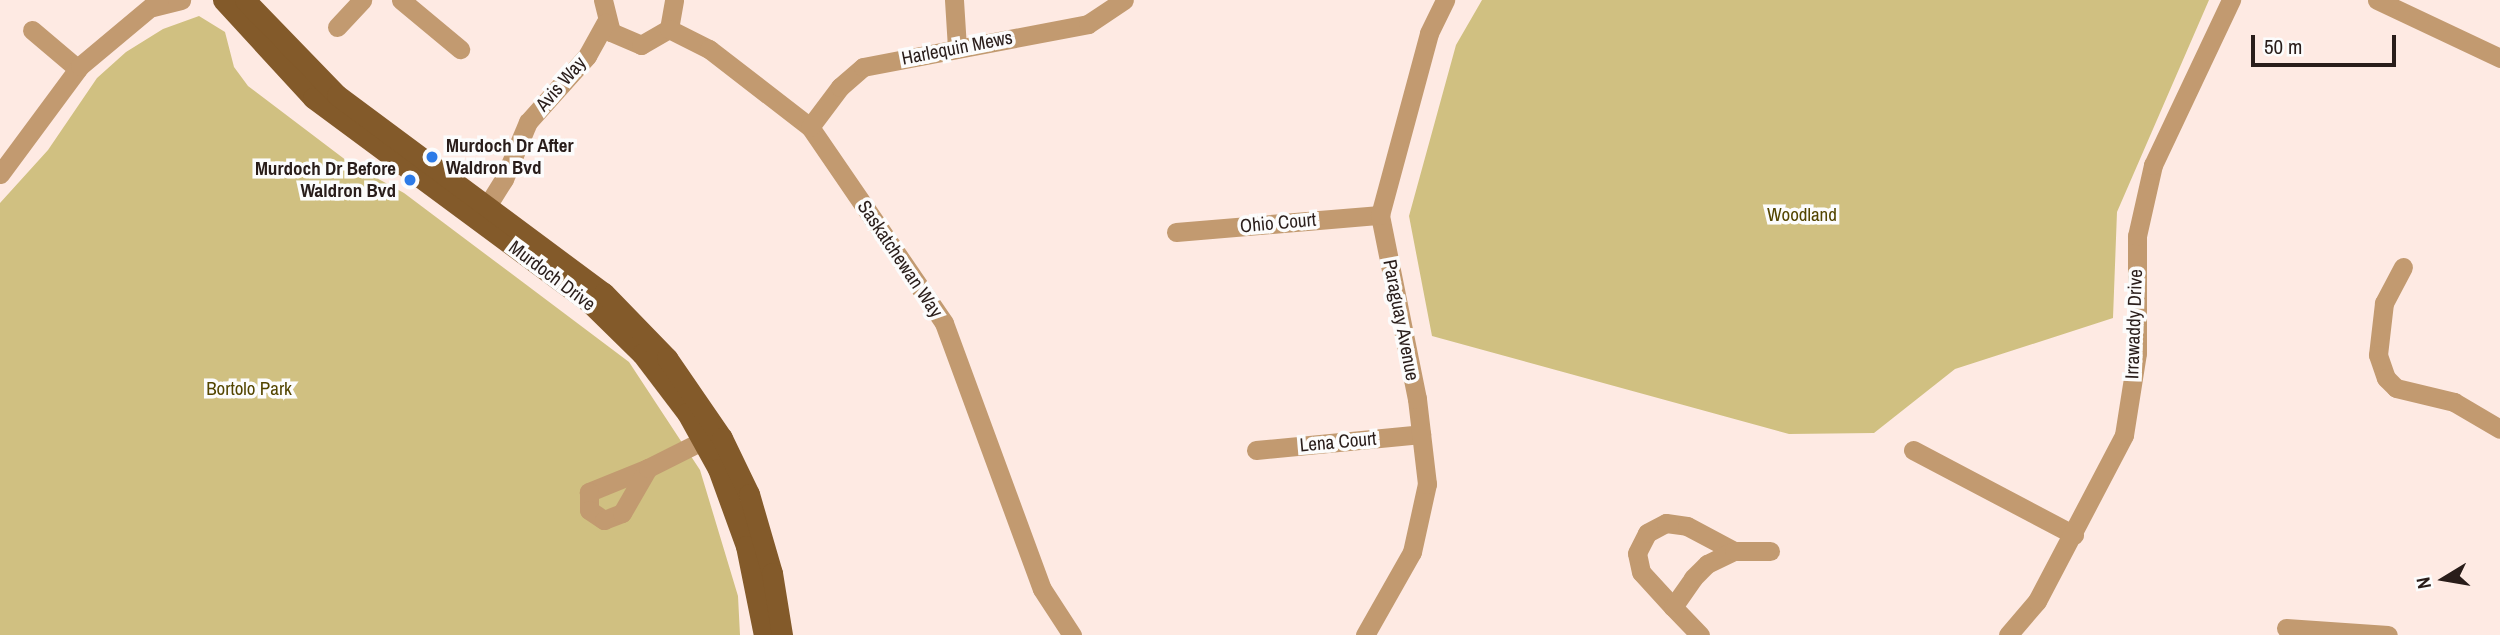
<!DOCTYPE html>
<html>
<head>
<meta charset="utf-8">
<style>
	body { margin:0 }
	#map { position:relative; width:2500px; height:635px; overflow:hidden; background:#feeae3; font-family:"Archivo Narrow",sans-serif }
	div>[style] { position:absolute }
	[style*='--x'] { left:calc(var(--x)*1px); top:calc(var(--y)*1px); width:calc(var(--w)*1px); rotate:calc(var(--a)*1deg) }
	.green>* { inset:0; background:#d0c081 }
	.minor>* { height:19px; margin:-9.5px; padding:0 9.5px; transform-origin:9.5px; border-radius:9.5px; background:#c29a70 }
	.major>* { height:21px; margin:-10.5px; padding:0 10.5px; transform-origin:10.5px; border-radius:10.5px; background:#835a2a }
	.dots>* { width:19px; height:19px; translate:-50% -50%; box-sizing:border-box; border:4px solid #fcfcfc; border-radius:50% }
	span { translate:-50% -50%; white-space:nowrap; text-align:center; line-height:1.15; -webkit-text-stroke:7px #fcfcfc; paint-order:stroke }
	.street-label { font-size:19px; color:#291d1a }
	.poi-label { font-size:19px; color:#291d1a; font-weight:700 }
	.left { translate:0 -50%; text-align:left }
	.right { translate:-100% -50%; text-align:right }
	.park-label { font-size:19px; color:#534500 }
	.north { position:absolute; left:2409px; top:544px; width:70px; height:70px; -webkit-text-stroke:5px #fcfcfc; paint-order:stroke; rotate:259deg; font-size:19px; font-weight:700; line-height:28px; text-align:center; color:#291d1a }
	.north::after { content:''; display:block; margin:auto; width:24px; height:32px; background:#291d1a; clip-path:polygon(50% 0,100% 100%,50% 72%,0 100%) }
	.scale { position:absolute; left:2251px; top:35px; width:145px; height:32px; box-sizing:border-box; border:4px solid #291d1a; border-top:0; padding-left:9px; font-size:21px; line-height:24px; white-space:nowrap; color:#291d1a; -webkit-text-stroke:5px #fcfcfc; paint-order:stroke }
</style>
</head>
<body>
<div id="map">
	<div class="green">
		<i style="clip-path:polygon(1482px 0,2209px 0,2117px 212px,2113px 318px,1955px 369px,1874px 433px,1789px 434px,1432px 336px,1409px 216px,1456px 45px)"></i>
		<i style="clip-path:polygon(199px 16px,225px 32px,234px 67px,248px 86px,351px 164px,404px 193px,629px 362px,700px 470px,738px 596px,740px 635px,0 635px,0 203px,48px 150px,97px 78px,126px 52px,163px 29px)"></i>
	</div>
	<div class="minor">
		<i style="--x:401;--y:0;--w:77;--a:39.7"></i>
		<i style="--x:603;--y:0;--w:33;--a:76"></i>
		<i style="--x:611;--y:32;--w:33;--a:23"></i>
		<i style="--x:641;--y:45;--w:32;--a:-30"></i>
		<i style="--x:669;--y:29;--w:29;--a:-80"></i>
		<i style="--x:954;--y:0;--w:48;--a:86.4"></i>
		<i style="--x:2377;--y:0;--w:136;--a:25.2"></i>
		<i style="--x:153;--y:7;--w:29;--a:-14"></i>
		<i style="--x:337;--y:27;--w:37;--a:-47"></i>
		<i style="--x:669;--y:29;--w:45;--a:26.6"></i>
		<i style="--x:709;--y:49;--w:128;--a:37.7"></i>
		<i style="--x:810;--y:127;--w:237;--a:55.6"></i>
		<i style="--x:944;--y:323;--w:283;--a:69.8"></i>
		<i style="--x:1042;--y:589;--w:55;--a:56.9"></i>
		<i style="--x:32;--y:30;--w:60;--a:40.3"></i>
		<i style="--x:810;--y:127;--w:50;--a:-53.1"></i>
		<i style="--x:840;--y:87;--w:30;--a:-41"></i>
		<i style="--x:863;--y:67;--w:229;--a:-10.8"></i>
		<i style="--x:1088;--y:24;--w:43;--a:-33.7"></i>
		<i style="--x:0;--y:174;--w:134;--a:-53.5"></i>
		<i style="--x:80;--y:66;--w:103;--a:-39.9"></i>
		<i style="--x:479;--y:219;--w:47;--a:-58"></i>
		<i style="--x:504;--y:179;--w:62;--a:-67.2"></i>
		<i style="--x:528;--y:122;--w:89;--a:-48.2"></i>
		<i style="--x:587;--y:56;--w:38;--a:-61"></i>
		<i style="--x:1176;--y:232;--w:205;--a:-4.8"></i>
		<i style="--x:2403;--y:267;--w:41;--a:117.8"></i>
		<i style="--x:2384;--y:303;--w:52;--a:96.6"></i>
		<i style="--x:2378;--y:355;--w:24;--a:71"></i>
		<i style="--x:2386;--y:378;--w:14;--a:45"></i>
		<i style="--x:2396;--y:388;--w:60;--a:13.6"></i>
		<i style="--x:2454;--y:402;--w:53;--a:30.4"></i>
		<i style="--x:1256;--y:450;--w:166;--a:-5.5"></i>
		<i style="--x:1913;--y:450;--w:182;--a:27.8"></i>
		<i style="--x:648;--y:468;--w:64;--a:157.9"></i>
		<i style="--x:589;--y:492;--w:18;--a:90"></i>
		<i style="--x:589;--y:510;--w:18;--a:34"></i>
		<i style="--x:604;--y:520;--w:19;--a:-21"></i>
		<i style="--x:622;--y:513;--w:52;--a:-60"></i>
		<i style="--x:648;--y:468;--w:63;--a:-26.6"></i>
		<i style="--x:1673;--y:607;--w:47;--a:-132.4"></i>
		<i style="--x:1641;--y:572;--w:19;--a:-102"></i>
		<i style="--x:1637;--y:553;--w:22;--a:-63"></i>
		<i style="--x:1647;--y:533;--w:21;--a:-28"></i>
		<i style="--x:1666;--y:523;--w:21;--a:8"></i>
		<i style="--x:1687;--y:526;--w:53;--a:28"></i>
		<i style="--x:2286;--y:628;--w:102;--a:3.9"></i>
		<i style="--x:1365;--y:635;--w:95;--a:-60.5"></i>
		<i style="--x:1412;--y:552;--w:70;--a:-77.6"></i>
		<i style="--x:1427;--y:484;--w:86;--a:-96.7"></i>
		<i style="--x:1417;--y:399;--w:188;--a:-101.4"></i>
		<i style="--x:1380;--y:215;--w:188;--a:-74.9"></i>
		<i style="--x:1429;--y:33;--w:37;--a:-64"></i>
		<i style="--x:1700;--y:635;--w:39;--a:-134"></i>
		<i style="--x:1673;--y:607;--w:35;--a:-55"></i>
		<i style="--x:1693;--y:578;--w:20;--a:-45"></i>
		<i style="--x:1707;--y:564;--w:30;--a:-26"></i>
		<i style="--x:1734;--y:551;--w:36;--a:0"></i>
		<i style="--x:2008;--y:635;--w:45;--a:-49.5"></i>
		<i style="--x:2037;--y:601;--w:187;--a:-62.3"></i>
		<i style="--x:2124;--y:435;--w:83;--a:-81"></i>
		<i style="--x:2137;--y:353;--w:117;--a:-90"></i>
		<i style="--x:2137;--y:236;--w:73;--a:-77.3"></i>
		<i style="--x:2153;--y:165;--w:183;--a:-64.7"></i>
	</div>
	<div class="major">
		<i style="--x:223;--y:0;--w:133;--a:47.4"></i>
		<i style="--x:313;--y:98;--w:346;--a:36.5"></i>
		<i style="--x:591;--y:304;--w:71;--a:44.4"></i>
		<i style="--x:642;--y:354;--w:74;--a:52.7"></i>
		<i style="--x:687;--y:413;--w:64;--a:61"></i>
		<i style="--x:718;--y:469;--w:82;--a:70"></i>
		<i style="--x:746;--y:546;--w:91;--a:78.6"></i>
		<i style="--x:245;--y:0;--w:132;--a:45.9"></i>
		<i style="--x:337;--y:95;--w:332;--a:36.6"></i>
		<i style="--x:604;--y:293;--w:91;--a:45.9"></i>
		<i style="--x:667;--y:358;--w:97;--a:55.5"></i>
		<i style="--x:722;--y:438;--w:62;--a:64.3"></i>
		<i style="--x:749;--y:494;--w:82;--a:73.8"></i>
		<i style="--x:772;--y:573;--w:63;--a:80.8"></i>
	</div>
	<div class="dots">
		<i style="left:432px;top:157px;background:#2d7be7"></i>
		<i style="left:410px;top:180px;background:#2d7be7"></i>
	</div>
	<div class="street-label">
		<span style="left:957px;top:48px;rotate:-11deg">Harlequin Mews</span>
		<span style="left:561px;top:84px;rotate:-49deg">Avis Way</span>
		<span style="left:1278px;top:223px;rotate:-5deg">Ohio Court</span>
		<span style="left:900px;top:259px;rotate:56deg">Saskatchewan Way</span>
		<span style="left:552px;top:276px;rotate:37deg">Murdoch Drive</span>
		<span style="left:1401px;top:320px;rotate:79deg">Paraguay Avenue</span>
		<span style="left:2134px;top:324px;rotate:-88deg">Irrawaddy Drive</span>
		<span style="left:1338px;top:442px;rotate:-5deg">Lena Court</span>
	</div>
	<div class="poi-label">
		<span class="left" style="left:446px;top:157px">Murdoch Dr After<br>Waldron Bvd</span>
		<span class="right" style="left:396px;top:180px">Murdoch Dr Before<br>Waldron Bvd</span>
	</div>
	<div class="park-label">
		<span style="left:1802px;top:215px">Woodland</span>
		<span style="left:249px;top:389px">Bortolo Park</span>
	</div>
	<div class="north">N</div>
	<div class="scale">50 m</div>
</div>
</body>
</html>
